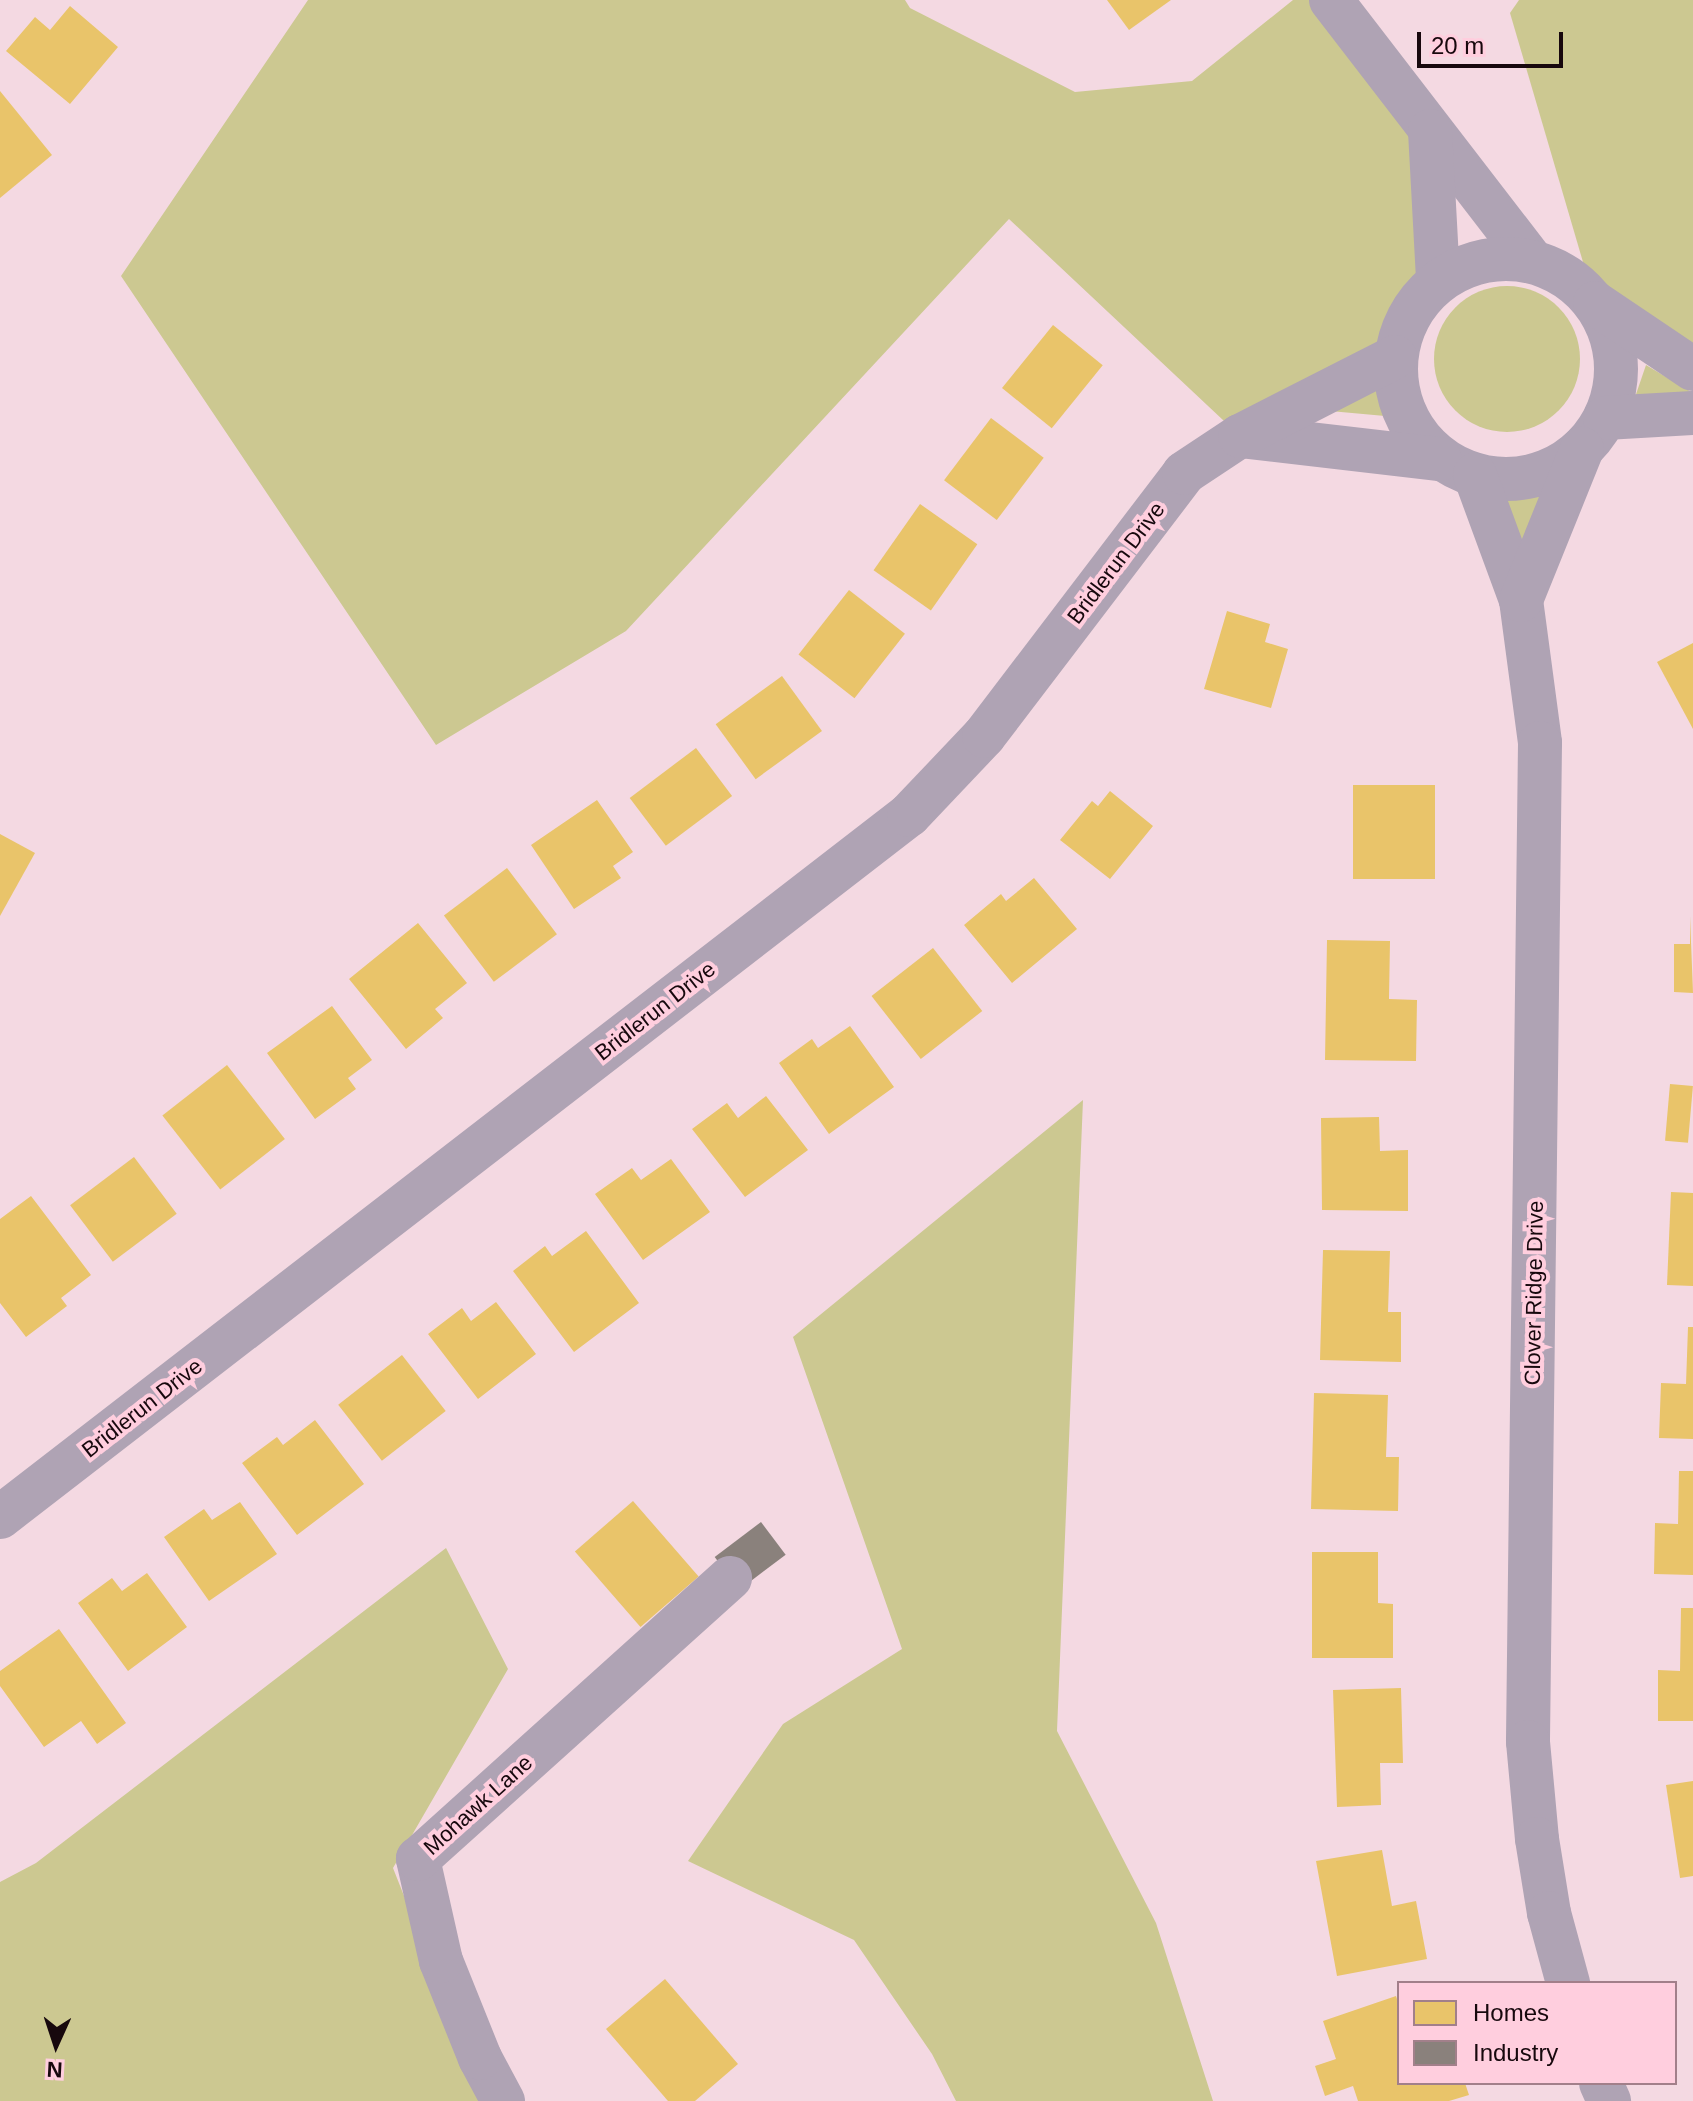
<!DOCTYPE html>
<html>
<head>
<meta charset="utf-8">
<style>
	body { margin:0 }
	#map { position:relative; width:1693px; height:2101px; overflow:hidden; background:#f4d9e2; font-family:Helvetica,sans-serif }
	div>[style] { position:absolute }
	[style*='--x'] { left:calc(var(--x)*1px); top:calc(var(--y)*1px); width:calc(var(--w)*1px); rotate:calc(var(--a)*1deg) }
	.green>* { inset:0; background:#ccc891 }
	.round { border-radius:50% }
	.homes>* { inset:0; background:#e9c46a; transform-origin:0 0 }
	.industry>* { inset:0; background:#8a817c; transform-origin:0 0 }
	.minor>* { height:44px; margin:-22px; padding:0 22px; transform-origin:22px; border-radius:22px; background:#afa3b4 }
	.minor>.ring { margin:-22px; padding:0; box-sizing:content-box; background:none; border:44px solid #afa3b4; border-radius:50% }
	span { translate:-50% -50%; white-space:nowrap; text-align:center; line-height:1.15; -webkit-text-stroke:8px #ffcede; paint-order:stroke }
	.street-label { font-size:22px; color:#17080d }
	.legend { position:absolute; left:1397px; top:1981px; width:280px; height:104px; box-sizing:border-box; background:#ffcede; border:2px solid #a27f8a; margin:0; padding:10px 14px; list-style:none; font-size:24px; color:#17080d }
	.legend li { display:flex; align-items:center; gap:16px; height:40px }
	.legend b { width:40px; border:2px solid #a27f8a }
	.north { position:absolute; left:16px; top:2005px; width:80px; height:80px; -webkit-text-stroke:6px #ffcede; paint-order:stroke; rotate:183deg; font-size:22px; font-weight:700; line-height:32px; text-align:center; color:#17080d }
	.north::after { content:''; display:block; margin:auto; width:28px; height:36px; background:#17080d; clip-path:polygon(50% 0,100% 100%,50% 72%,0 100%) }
	.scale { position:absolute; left:1417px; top:32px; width:146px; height:36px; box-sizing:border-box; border:4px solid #17080d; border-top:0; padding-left:10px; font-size:24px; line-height:28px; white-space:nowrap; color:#17080d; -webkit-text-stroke:6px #ffcede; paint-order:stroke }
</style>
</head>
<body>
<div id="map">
	<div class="green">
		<i style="clip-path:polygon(308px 0,905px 0,910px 8px,1075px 92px,1192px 81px,1293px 0,1331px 0,1430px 131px,1438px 280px,1412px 309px,1395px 357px,1240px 436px,1009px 219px,626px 631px,436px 745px,121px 276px)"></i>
		<i style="clip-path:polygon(1519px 0,1693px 0,1693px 369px,1595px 303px,1510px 13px)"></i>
		<i class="round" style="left:1434px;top:286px;width:146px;height:146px"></i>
		<i style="clip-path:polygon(1646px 365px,1693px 393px,1632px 406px)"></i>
		<i style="clip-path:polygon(1379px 379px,1385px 416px,1308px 409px)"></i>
		<i style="clip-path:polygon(1543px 490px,1526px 551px,1494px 495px)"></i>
		<i style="clip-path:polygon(1083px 1100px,1057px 1731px,1156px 1923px,1213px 2101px,956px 2101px,932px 2054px,854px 1940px,688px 1861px,783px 1724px,902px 1649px,793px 1337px)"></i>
		<i style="clip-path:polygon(446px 1548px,508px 1669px,393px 1868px,485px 2101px,0 2101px,0 1882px,36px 1863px)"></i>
	</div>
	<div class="homes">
		<i style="clip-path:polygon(1107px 0,1171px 0,1129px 30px)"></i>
		<i style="clip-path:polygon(70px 6px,118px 47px,70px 104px,6px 51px,35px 17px,50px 30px)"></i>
		<i style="clip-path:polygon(0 91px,52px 155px,0 198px)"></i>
		<i style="left:1053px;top:325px;width:64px;height:81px;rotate:39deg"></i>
		<i style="left:991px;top:418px;width:66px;height:78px;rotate:37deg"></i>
		<i style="left:920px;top:504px;width:70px;height:81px;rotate:35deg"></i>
		<i style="left:849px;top:590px;width:71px;height:82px;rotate:38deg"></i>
		<i style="clip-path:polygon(1227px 611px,1270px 624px,1265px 642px,1288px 649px,1271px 708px,1204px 689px)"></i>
		<i style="clip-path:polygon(1693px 643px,1693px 729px,1657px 662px)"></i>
		<i style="left:782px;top:676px;width:68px;height:82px;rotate:54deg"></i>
		<i style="left:696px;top:748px;width:60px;height:83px;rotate:53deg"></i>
		<i style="left:1353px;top:785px;width:82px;height:94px"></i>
		<i style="clip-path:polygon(1110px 791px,1153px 826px,1110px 879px,1060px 840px,1092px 801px,1098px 806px)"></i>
		<i style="clip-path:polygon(597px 800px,633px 852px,613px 866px,621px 878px,574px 909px,531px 845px)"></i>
		<i style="clip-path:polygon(0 834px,35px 853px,0 916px)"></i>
		<i style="left:507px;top:868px;width:83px;height:79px;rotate:53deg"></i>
		<i style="clip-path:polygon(1034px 878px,1077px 929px,1012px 983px,964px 925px,1001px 894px,1006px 901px)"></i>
		<i style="clip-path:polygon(1690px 916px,1693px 993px,1674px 992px,1674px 944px,1690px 944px)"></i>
		<i style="clip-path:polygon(418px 923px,467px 983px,435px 1009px,443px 1018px,406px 1049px,349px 979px)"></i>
		<i style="clip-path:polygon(1327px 940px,1390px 941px,1389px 999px,1417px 1000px,1416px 1061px,1325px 1060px)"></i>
		<i style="left:933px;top:948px;width:80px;height:78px;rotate:52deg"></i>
		<i style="clip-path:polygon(332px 1006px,372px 1060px,348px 1078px,356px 1089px,315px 1119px,267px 1053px)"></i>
		<i style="clip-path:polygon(850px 1026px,894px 1087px,829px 1134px,779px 1063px,812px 1039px,818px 1048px)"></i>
		<i style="left:227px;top:1065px;width:94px;height:82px;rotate:52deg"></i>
		<i style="left:1670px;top:1084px;width:23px;height:57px;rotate:5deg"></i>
		<i style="clip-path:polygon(766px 1096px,808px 1150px,745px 1197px,692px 1129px,727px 1103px,738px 1118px)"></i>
		<i style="clip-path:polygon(1379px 1117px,1380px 1151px,1408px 1150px,1408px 1211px,1322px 1210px,1321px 1118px)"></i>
		<i style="left:134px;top:1157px;width:71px;height:80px;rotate:53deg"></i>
		<i style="clip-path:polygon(671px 1159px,710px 1212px,643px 1260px,595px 1194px,632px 1168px,641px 1180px)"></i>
		<i style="clip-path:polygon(1671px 1192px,1693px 1193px,1693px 1286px,1667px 1285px)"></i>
		<i style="clip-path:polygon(31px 1196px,91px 1275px,61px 1298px,67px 1306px,26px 1337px,0 1303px,0 1219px)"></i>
		<i style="clip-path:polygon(586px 1231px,639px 1303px,574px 1352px,513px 1271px,545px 1246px,552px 1256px)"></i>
		<i style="clip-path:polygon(1323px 1250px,1390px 1251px,1388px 1312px,1401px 1312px,1401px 1362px,1320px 1360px)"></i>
		<i style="clip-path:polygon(496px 1302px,536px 1354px,478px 1399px,428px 1334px,462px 1308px,471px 1321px)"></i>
		<i style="clip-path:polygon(1688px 1327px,1693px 1327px,1693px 1439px,1659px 1438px,1661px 1383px,1686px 1384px)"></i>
		<i style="left:402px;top:1355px;width:71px;height:81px;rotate:52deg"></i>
		<i style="clip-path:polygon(1314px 1393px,1388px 1395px,1386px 1457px,1399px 1457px,1398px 1511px,1311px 1509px)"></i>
		<i style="clip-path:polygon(315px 1420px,364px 1484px,297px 1535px,242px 1463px,277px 1437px,283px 1445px)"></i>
		<i style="clip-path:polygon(1679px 1471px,1693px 1471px,1693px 1575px,1654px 1574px,1655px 1523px,1678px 1524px)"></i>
		<i style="left:633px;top:1501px;width:100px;height:77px;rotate:49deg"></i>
		<i style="clip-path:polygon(240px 1502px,277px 1554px,209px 1601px,164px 1537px,204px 1509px,212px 1520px)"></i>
		<i style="clip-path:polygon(1312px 1552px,1378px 1552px,1378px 1603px,1393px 1604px,1393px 1658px,1312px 1658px)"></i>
		<i style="clip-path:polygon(147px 1573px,187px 1627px,128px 1671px,78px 1603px,112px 1578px,122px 1591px)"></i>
		<i style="clip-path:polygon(1681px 1608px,1693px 1608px,1693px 1721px,1658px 1721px,1658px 1670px,1680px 1671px)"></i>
		<i style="clip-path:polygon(59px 1629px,126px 1723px,97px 1744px,81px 1721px,44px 1747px,0 1686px,0 1671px)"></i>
		<i style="clip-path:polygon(1401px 1688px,1403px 1763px,1380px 1763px,1381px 1805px,1337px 1807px,1333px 1690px)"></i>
		<i style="clip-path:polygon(1693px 1781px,1693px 1876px,1680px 1878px,1666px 1785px)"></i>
		<i style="clip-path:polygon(1382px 1850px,1392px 1906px,1416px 1901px,1427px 1959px,1337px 1976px,1316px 1861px)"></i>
		<i style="clip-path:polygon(665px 1979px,738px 2064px,695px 2101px,668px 2101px,606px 2029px)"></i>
		<i style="clip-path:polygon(1396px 1996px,1399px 2005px,1399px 2083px,1465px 2083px,1469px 2095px,1449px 2101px,1358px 2101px,1353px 2086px,1325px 2096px,1315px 2066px,1336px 2059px,1323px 2021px)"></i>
	</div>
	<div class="industry">
		<i style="left:761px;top:1522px;width:41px;height:58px;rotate:53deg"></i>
	</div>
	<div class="minor">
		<i style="--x:1331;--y:0;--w:329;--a:52.4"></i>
		<i style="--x:1430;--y:131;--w:149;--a:86.9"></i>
		<i class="ring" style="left:1396px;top:259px;width:176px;height:176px"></i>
		<i style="--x:1595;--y:303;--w:118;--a:34"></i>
		<i style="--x:1605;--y:418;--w:88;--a:-3.3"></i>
		<i style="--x:1240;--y:436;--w:201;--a:6.6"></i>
		<i style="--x:1475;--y:475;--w:133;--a:69.8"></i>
		<i style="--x:1521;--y:600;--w:144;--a:82.4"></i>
		<i style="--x:1540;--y:743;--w:999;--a:90.69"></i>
		<i style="--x:1528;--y:1742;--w:97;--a:84.7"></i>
		<i style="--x:1537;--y:1839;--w:75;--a:80.8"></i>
		<i style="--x:1549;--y:1913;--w:73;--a:74.8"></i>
		<i style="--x:1521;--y:600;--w:163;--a:-68"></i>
		<i style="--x:0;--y:1517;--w:1149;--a:-37.68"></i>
		<i style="--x:909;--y:815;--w:109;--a:-46.5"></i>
		<i style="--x:984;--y:736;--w:330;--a:-52.7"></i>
		<i style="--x:1184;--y:473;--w:67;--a:-33.5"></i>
		<i style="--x:1240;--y:436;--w:174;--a:-27"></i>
		<i style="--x:1601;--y:2083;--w:20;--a:66"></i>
		<i style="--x:503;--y:2101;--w:49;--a:-118.1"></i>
		<i style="--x:480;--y:2058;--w:105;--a:-111.9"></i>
		<i style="--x:441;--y:1961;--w:105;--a:-102.7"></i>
		<i style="--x:418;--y:1859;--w:420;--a:-42"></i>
	</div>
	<div class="street-label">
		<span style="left:1116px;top:563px;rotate:-53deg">Bridlerun Drive</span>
		<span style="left:655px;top:1011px;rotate:-38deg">Bridlerun Drive</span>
		<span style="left:1534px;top:1293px;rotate:-89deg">Clover Ridge Drive</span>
		<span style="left:142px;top:1408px;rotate:-38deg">Bridlerun Drive</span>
		<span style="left:478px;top:1805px;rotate:-42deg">Mohawk Lane</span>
	</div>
	<ul class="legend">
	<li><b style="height:22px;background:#e9c46a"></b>Homes</li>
	<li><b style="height:22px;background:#8a817c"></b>Industry</li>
	</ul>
	<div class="north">N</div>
	<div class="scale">20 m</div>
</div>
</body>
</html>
